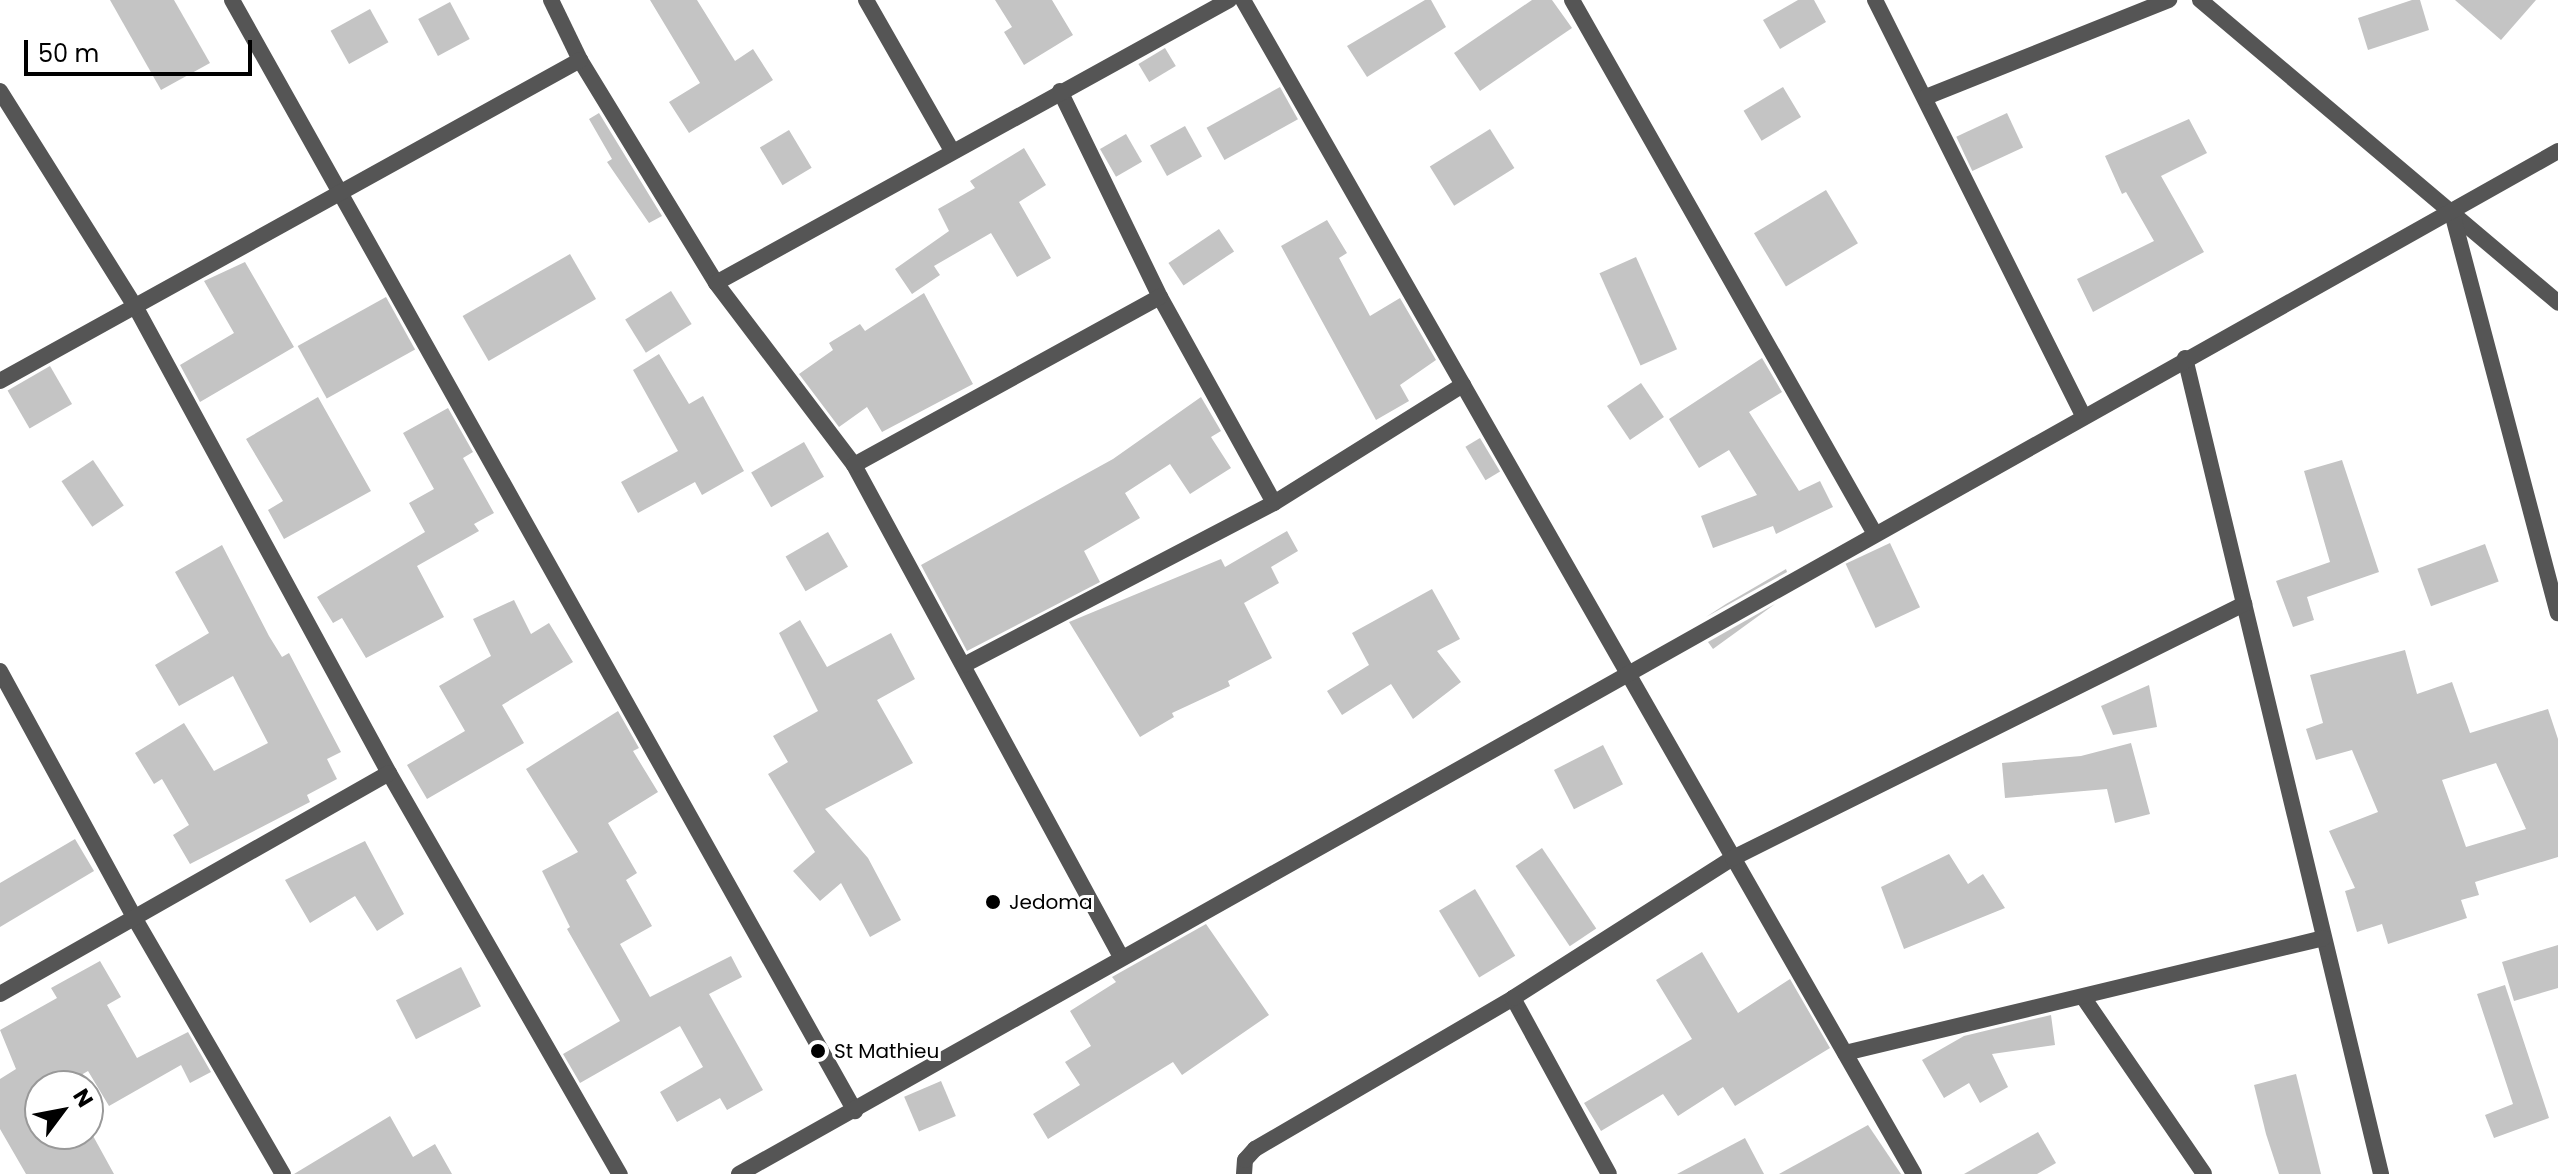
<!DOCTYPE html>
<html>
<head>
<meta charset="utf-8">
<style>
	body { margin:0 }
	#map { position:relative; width:2558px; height:1174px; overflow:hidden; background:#fff; font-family:Poppins,sans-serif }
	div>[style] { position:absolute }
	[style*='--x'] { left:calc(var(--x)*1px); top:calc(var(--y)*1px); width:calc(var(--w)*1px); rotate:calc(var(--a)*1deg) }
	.building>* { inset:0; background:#c4c4c4; transform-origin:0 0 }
	.street>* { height:16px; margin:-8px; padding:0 8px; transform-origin:8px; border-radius:8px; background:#555 }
	.dots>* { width:22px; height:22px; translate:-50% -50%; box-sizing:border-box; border:4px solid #fff; border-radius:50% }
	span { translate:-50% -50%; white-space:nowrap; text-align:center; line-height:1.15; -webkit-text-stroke:6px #fff; paint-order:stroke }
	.poi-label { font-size:20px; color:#000 }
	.left { translate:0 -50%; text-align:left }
	.north { position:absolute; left:24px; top:1070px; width:80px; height:80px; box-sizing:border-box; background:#fff; border:2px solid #999; border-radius:50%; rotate:58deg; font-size:22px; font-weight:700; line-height:32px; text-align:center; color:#000 }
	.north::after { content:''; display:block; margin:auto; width:28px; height:36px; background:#000; clip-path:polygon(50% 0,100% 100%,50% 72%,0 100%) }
	.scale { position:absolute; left:24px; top:40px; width:228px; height:36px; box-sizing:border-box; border:4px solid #000; border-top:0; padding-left:10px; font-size:24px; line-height:28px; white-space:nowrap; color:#000; -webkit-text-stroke:6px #fff; paint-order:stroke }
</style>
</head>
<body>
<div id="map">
	<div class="building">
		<i style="clip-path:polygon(110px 0,174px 0,210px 63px,161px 90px)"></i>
		<i style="clip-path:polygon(650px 0,697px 0,735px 61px,753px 49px,773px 80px,689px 133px,669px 102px,700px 83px)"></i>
		<i style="clip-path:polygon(995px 0,1052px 0,1073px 35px,1024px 65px,1004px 32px,1012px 27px)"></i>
		<i style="clip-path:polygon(1425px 0,1431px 0,1446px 27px,1367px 77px,1347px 46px)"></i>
		<i style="clip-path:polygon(1532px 0,1552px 0,1572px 28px,1480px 91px,1454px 53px)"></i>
		<i style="clip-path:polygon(1798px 0,1814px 0,1826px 22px,1780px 49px,1763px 20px)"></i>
		<i style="clip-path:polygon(2412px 0,2420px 0,2429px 30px,2368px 50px,2358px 18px)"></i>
		<i style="clip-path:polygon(2455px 0,2536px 0,2501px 40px)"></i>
		<i style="left:450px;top:2px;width:42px;height:36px;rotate:62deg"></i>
		<i style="left:370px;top:9px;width:38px;height:45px;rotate:61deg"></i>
		<i style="left:1165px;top:48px;width:21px;height:31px;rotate:59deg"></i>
		<i style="left:1280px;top:87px;width:37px;height:84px;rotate:61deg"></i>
		<i style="left:1783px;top:87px;width:35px;height:46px;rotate:59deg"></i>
		<i style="clip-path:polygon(599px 113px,662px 216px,649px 223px,607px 162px,612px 159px,589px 119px)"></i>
		<i style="left:2007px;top:113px;width:38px;height:56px;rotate:65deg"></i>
		<i style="clip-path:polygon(2189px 119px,2207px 153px,2161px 176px,2204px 252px,2093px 312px,2077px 279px,2154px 241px,2126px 192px,2122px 194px,2105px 156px)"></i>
		<i style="left:1185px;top:126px;width:35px;height:40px;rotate:61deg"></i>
		<i style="left:1490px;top:129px;width:46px;height:71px;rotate:58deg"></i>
		<i style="left:789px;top:130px;width:44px;height:34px;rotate:59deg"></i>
		<i style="left:1126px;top:134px;width:32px;height:30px;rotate:60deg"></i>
		<i style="clip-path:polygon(1024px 148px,1046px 185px,1019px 202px,1051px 258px,1017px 277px,991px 233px,934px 266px,940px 275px,912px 294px,895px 269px,949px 231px,938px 209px,975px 188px,970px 181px)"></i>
		<i style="left:1826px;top:190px;width:62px;height:84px;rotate:59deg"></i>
		<i style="clip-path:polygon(1327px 220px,1347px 253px,1339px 258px,1370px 316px,1400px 298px,1436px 360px,1400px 385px,1409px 401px,1376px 420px,1281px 246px)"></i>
		<i style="left:1219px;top:229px;width:27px;height:61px;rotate:56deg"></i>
		<i style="left:570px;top:254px;width:52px;height:124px;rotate:60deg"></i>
		<i style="left:1636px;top:257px;width:101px;height:40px;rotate:66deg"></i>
		<i style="clip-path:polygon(245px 262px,294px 347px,200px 402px,180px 365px,234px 333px,204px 281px)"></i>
		<i style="left:671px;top:291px;width:39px;height:54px;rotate:58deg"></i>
		<i style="clip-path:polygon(924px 293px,973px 384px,882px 432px,867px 407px,839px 427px,799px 374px,833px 350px,829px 343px,860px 324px,865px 331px)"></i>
		<i style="left:386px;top:297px;width:60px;height:101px;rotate:61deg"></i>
		<i style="clip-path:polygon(659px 354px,689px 404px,703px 396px,744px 471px,702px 495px,695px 482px,638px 513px,621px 482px,678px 451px,633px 370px)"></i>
		<i style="clip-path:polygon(1762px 358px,1782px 392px,1749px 412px,1799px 491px,1820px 481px,1833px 507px,1776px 534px,1773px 526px,1713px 548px,1701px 516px,1757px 495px,1729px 450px,1699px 468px,1669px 419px)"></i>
		<i style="left:50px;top:366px;width:44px;height:49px;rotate:60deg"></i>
		<i style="left:1641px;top:383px;width:41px;height:41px;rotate:56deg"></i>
		<i style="clip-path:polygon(318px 397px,371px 491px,284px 539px,268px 510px,283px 501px,246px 439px)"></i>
		<i style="clip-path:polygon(1201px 397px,1221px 431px,1211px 437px,1231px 468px,1190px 494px,1170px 464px,1125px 493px,1140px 518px,1084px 551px,1100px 582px,967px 651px,921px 565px,1113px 459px)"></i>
		<i style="clip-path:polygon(448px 408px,473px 452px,463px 458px,494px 513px,474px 524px,479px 531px,417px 566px,444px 617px,366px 658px,342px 618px,333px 623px,317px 597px,425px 532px,409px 503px,434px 489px,403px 433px)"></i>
		<i style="left:1480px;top:438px;width:39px;height:17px;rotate:59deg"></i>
		<i style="left:804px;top:442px;width:40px;height:61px;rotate:60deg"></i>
		<i style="left:93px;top:460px;width:55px;height:38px;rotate:56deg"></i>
		<i style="clip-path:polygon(2342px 460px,2379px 572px,2307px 597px,2314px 620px,2293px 627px,2276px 581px,2330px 562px,2304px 471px)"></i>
		<i style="clip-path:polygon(1287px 531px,1298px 551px,1271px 567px,1279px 583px,1244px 603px,1272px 658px,1228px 681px,1230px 686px,1172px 713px,1174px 717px,1140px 737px,1069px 622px,1221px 559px,1225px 567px)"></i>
		<i style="left:828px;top:532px;width:40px;height:49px;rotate:60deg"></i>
		<i style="left:1890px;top:543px;width:71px;height:49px;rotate:65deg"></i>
		<i style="left:2485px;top:544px;width:40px;height:72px;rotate:70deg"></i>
		<i style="clip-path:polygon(222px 545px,269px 636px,282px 657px,289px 653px,341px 752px,327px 759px,337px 779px,307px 795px,310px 802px,190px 864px,173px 835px,189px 825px,162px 779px,154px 784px,135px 753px,184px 723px,214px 771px,268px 743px,233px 676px,179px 706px,155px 665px,209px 633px,175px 572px)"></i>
		<i style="clip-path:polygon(1786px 569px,1787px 572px,1706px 617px,1726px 604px)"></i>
		<i style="clip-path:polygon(1432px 589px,1460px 639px,1437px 651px,1461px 682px,1413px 719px,1391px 684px,1342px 715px,1327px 691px,1369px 665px,1352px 633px)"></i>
		<i style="clip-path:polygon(514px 600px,531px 634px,549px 623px,573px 662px,502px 705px,524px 743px,427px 799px,407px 765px,465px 731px,439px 686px,491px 656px,473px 619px)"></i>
		<i style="clip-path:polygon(1775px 604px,1713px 649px,1708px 642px)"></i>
		<i style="clip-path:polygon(800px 620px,827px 667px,891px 633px,915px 679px,877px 700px,913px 763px,825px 809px,868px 858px,901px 920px,870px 937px,841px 883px,820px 901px,793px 871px,815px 852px,768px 774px,788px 762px,773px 736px,818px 711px,779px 633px)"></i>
		<i style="clip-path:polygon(evenodd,2405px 650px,2417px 694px,2452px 682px,2470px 733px,2548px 709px,2558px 739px,2558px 857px,2475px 882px,2479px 895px,2461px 900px,2467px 918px,2388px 944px,2382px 924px,2357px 932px,2345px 891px,2355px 888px,2329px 831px,2378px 812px,2352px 750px,2316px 760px,2306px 729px,2323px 723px,2310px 675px,2405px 650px,2496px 763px,2526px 829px,2466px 847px,2442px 780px,2496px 763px)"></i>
		<i style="clip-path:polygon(2149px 685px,2157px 727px,2113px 735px,2101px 706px)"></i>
		<i style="clip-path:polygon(618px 711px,639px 748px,633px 751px,658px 792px,608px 823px,637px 873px,626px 880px,652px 926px,620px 944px,650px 997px,731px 956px,742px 977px,709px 994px,763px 1090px,727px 1110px,720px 1098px,677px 1122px,660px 1092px,703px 1067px,680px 1026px,580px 1083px,563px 1054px,620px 1021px,567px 929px,570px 927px,542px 871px,578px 852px,526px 769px)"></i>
		<i style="clip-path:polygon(2131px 743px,2150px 814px,2115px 823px,2107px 789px,2005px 798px,2002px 763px,2081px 756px)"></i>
		<i style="left:1603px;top:745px;width:44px;height:55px;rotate:63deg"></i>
		<i style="clip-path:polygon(75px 839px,94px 871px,0 927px,0 883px)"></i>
		<i style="clip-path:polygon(365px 841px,404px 914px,377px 931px,355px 896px,310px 923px,285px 880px)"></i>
		<i style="left:1542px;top:848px;width:97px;height:32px;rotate:56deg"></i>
		<i style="clip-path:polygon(1949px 854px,1968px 884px,1983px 874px,2005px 908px,1904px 949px,1881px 887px)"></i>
		<i style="left:1475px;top:889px;width:78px;height:42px;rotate:59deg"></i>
		<i style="clip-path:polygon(1206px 924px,1269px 1015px,1182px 1075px,1173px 1062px,1048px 1139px,1033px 1114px,1080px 1085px,1065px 1062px,1091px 1046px,1070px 1011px,1116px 982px,1112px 977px)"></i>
		<i style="clip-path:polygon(2558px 945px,2558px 988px,2514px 1001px,2502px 962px)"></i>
		<i style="clip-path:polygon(1702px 952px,1738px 1013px,1790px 979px,1830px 1048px,1735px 1106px,1723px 1087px,1678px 1116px,1663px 1094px,1601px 1131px,1584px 1103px,1692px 1039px,1656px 980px)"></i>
		<i style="clip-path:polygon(100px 961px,121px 997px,107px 1005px,137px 1058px,188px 1032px,211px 1072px,190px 1083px,181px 1065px,109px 1106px,88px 1071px,62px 1086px,40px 1086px,40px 1134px,92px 1134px,114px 1174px,26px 1174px,0 1129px,0 1079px,16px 1069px,0 1030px,57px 998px,51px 988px)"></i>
		<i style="left:461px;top:967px;width:44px;height:73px;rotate:63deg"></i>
		<i style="clip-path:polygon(2505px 985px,2549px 1118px,2494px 1138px,2485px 1115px,2513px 1104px,2477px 994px)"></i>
		<i style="clip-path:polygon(2051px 1015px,2055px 1045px,1992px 1054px,2008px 1087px,1980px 1103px,1969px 1083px,1944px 1098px,1922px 1060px,1964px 1036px)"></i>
		<i style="clip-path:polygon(2296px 1074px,2321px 1174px,2279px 1174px,2266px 1134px,2254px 1085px)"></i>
		<i style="left:941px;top:1081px;width:38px;height:40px;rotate:67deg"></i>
		<i style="clip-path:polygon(390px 1116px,413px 1157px,435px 1144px,452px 1174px,294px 1174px)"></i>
		<i style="clip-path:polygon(1868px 1125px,1901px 1174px,1779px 1174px)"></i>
		<i style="clip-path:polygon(2038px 1132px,2056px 1163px,2037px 1174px,1964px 1174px)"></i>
		<i style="clip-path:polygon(1745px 1138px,1764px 1174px,1677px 1174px)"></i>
	</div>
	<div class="street">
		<i style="--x:232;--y:0;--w:1274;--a:60.72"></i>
		<i style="--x:551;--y:0;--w:67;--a:64.2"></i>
		<i style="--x:580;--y:60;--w:261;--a:58.6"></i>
		<i style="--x:716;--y:283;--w:228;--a:52.8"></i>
		<i style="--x:854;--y:465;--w:560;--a:61.51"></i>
		<i style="--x:866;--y:0;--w:174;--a:60.3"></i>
		<i style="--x:1243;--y:0;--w:1352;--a:60.25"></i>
		<i style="--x:1572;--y:0;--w:614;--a:60.43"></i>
		<i style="--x:1875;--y:0;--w:464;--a:63.4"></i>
		<i style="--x:2200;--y:0;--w:469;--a:40.2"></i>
		<i style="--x:0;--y:91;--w:254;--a:57.9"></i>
		<i style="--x:135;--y:306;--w:532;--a:61.46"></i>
		<i style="--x:389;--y:773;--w:463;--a:60.1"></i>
		<i style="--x:1060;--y:91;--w:229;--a:64.1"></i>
		<i style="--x:1160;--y:297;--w:235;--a:61"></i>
		<i style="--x:1926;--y:97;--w:262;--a:-21.8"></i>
		<i style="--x:2452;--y:213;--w:414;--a:75.2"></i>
		<i style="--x:716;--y:283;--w:586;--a:-28.88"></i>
		<i style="--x:2185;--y:358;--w:839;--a:76.49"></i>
		<i style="--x:0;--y:381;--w:663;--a:-28.96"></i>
		<i style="--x:854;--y:465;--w:349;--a:-28.8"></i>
		<i style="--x:964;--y:665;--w:350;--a:-27.6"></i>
		<i style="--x:1274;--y:503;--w:223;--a:-32"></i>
		<i style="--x:0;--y:671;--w:282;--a:61.4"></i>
		<i style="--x:135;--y:919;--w:295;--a:59.9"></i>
		<i style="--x:0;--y:994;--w:447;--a:-29.6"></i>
		<i style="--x:2083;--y:997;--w:214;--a:55.6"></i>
		<i style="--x:1513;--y:998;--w:200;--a:61.4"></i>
		<i style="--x:1845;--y:1053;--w:492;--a:-13.5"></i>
		<i style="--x:739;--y:1174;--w:2087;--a:-29.35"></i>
		<i style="--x:1244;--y:1174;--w:14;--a:-86"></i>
		<i style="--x:1245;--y:1160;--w:15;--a:-48"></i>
		<i style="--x:1255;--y:1149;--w:299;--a:-30.3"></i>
		<i style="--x:1513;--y:998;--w:261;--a:-32.5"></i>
		<i style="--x:1733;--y:858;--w:571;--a:-26.43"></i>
	</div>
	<div class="dots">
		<i style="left:993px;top:902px;background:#000"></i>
		<i style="left:818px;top:1051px;background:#000"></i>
	</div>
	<div class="poi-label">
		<span class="left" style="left:1009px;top:902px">Jedoma</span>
		<span class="left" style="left:834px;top:1051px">St Mathieu</span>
	</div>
	<div class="north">N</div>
	<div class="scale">50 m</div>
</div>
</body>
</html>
